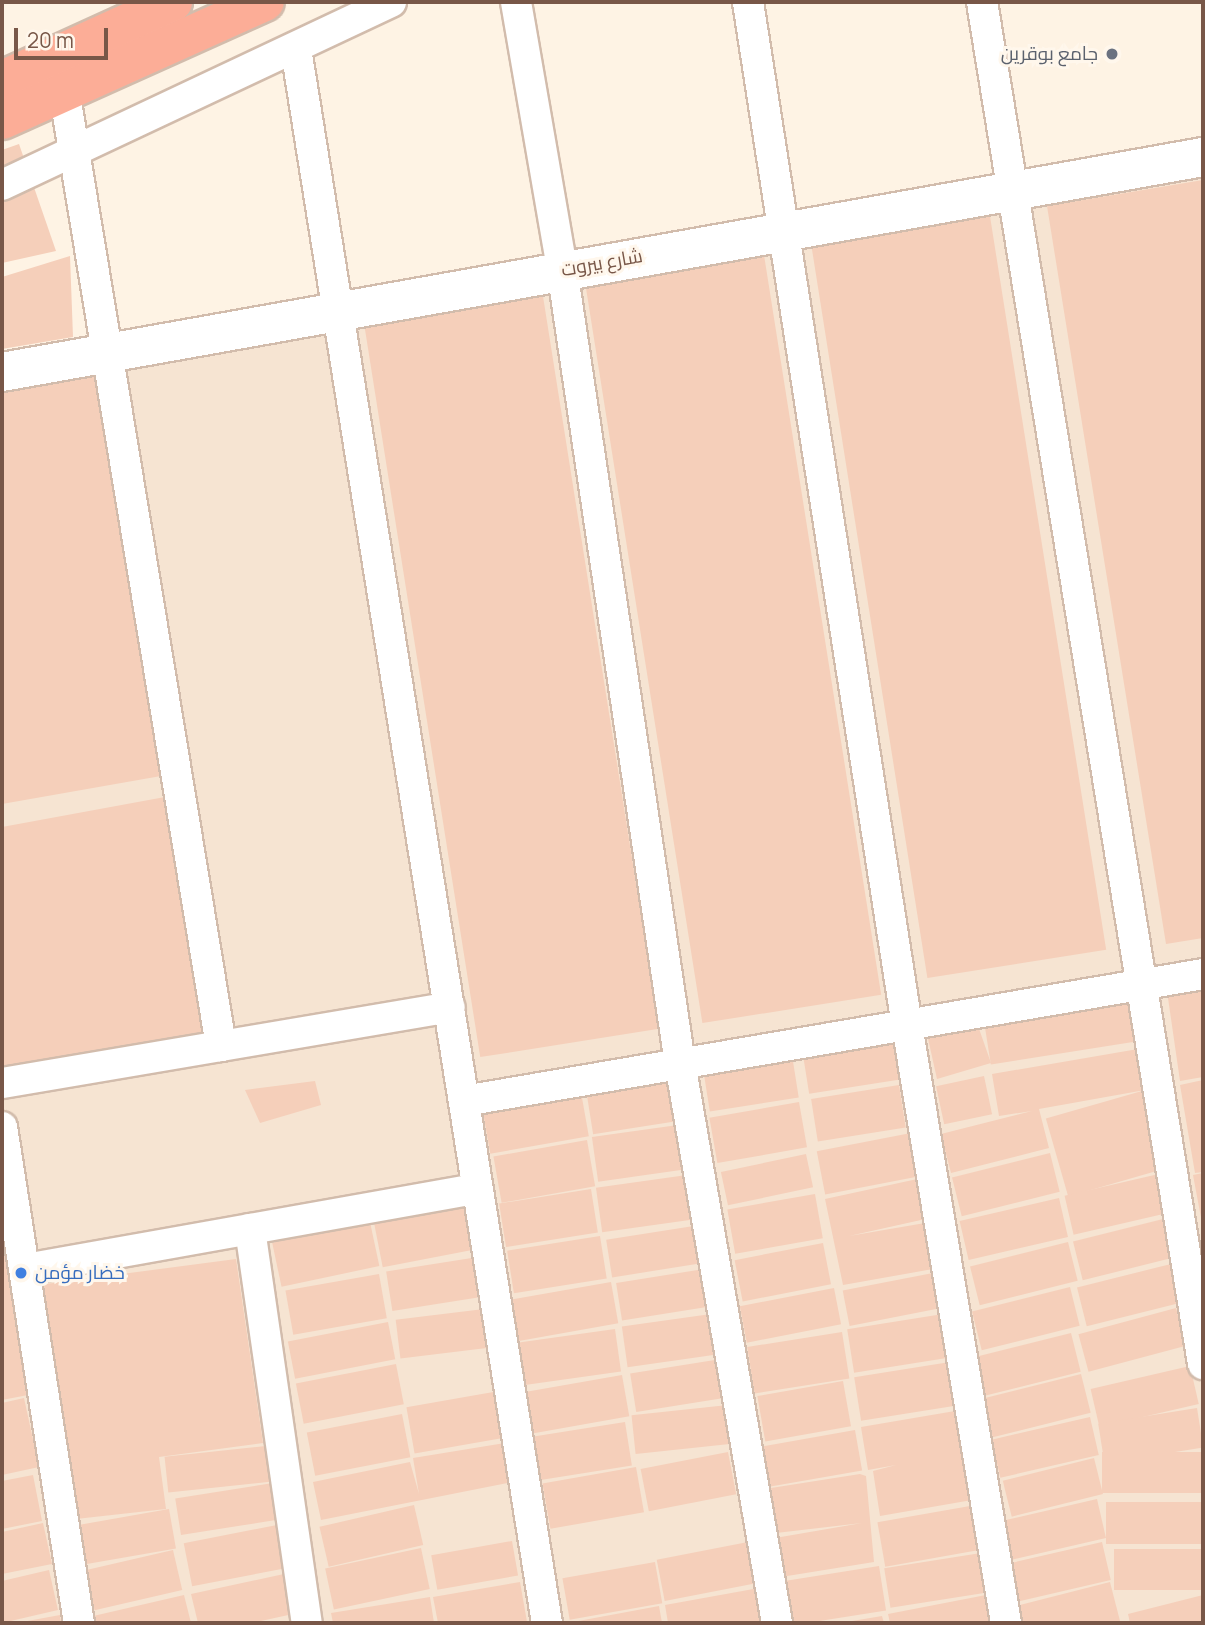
<!DOCTYPE html>
<html>
<head>
<meta charset="utf-8">
<style>
	body { margin:0 }
	#map { position:relative; width:1205px; height:1625px; overflow:hidden; background:#fef3e4; font-family:Manrope,Cairo,sans-serif }
	div>[style] { position:absolute }
	[style*='--x'] { left:calc(var(--x)*1px); top:calc(var(--y)*1px); width:calc(var(--w)*1px); rotate:calc(var(--a)*1deg) }
	.residential>* { inset:0; background:#f6e4d2 }
	.building>* { inset:0; background:#f5cfba; transform-origin:0 0 }
	.roads { filter:drop-shadow(2px 0 #d2bcac) drop-shadow(-2px 0 #d2bcac) drop-shadow(0 2px #d2bcac) drop-shadow(0 -2px #d2bcac) }
	.street>* { height:30px; margin:-15px; padding:0 15px; transform-origin:15px; border-radius:15px; background:#fff }
	.secondary>* { height:38px; margin:-19px; padding:0 19px; transform-origin:19px; border-radius:19px; background:#fff }
	.highway>* { height:38px; margin:-19px; padding:0 19px; transform-origin:19px; border-radius:19px; background:#fcad97 }
	.dots>* { width:19px; height:19px; translate:-50% -50%; box-sizing:border-box; border:4px solid #fff7ec; border-radius:50% }
	span { translate:-50% -50%; white-space:nowrap; text-align:center; line-height:1.15; -webkit-text-stroke:6px #fff7ec; paint-order:stroke }
	.worship-label { font-size:19px; color:#5b616d }
	.right { translate:-100% -50%; text-align:right }
	.street-label { font-size:19px; color:#785748 }
	.shop-label { font-size:19px; color:#366cbe }
	.left { translate:0 -50%; text-align:left }
	.frame { position:absolute; inset:0; border:4px solid #785748; pointer-events:none }
	.scale { position:absolute; left:14px; top:28px; width:94px; height:32px; box-sizing:border-box; border:4px solid #785748; border-top:0; padding-left:9px; font-size:21px; line-height:24px; white-space:nowrap; color:#785748; -webkit-text-stroke:5px #fff7ec; paint-order:stroke }
</style>
</head>
<body>
<div id="map">
	<div class="residential">
		<i style="clip-path:polygon(1203px 159px,1203px 1623px,2px 1623px,2px 371px)"></i>
	</div>
	<div class="building">
		<i style="clip-path:polygon(19px 144px,56px 251px,2px 263px,2px 150px)"></i>
		<i style="clip-path:polygon(1203px 180px,1203px 938px,1166px 944px,1047px 206px)"></i>
		<i style="left:989px;top:210px;width:749px;height:181px;rotate:81deg"></i>
		<i style="left:764px;top:255px;width:749px;height:181px;rotate:81deg"></i>
		<i style="clip-path:polygon(70px 256px,73px 337px,2px 349px,2px 277px)"></i>
		<i style="left:542px;top:290px;width:748px;height:181px;rotate:81deg"></i>
		<i style="clip-path:polygon(100px 364px,161px 776px,2px 804px,2px 381px)"></i>
		<i style="clip-path:polygon(165px 797px,204px 1037px,2px 1071px,2px 827px)"></i>
		<i style="clip-path:polygon(1203px 985px,1203px 1077px,1180px 1081px,1167px 991px)"></i>
		<i style="left:1129px;top:997px;width:45px;height:147px;rotate:81deg"></i>
		<i style="clip-path:polygon(977px 1023px,991px 1063px,937px 1079px,927px 1034px)"></i>
		<i style="left:893px;top:1035px;width:45px;height:92px;rotate:81deg"></i>
		<i style="clip-path:polygon(1138px 1049px,1145px 1090px,1039px 1109px,1049px 1148px,951px 1173px,941px 1134px,1032px 1111px,999px 1116px,992px 1074px)"></i>
		<i style="left:792px;top:1055px;width:43px;height:90px;rotate:81deg"></i>
		<i style="left:674px;top:1076px;width:45px;height:89px;rotate:81deg"></i>
		<i style="left:984px;top:1076px;width:39px;height:49px;rotate:78deg"></i>
		<i style="clip-path:polygon(1203px 1080px,1203px 1172px,1195px 1173px,1180px 1085px)"></i>
		<i style="clip-path:polygon(315px 1081px,321px 1105px,260px 1123px,245px 1090px)"></i>
		<i style="left:899px;top:1085px;width:43px;height:89px;rotate:81deg"></i>
		<i style="left:1142px;top:1091px;width:81px;height:100px;rotate:74deg"></i>
		<i style="left:581px;top:1092px;width:45px;height:100px;rotate:80deg"></i>
		<i style="left:799px;top:1102px;width:46px;height:91px;rotate:80deg"></i>
		<i style="left:685px;top:1124px;width:45px;height:94px;rotate:82deg"></i>
		<i style="left:911px;top:1133px;width:44px;height:96px;rotate:79deg"></i>
		<i style="left:587px;top:1140px;width:47px;height:95px;rotate:80deg"></i>
		<i style="left:1050px;top:1153px;width:40px;height:101px;rotate:76deg"></i>
		<i style="left:806px;top:1154px;width:34px;height:87px;rotate:78deg"></i>
		<i style="left:1163px;top:1173px;width:40px;height:101px;rotate:77deg"></i>
		<i style="clip-path:polygon(1203px 1173px,1203px 1223px,1202px 1223px,1193px 1175px)"></i>
		<i style="left:694px;top:1174px;width:45px;height:99px;rotate:82deg"></i>
		<i style="clip-path:polygon(922px 1178px,930px 1218px,849px 1236px,925px 1223px,933px 1269px,843px 1285px,825px 1199px)"></i>
		<i style="left:591px;top:1189px;width:44px;height:93px;rotate:81deg"></i>
		<i style="left:815px;top:1194px;width:45px;height:89px;rotate:80deg"></i>
		<i style="left:1059px;top:1198px;width:40px;height:102px;rotate:77deg"></i>
		<i style="left:467px;top:1203px;width:47px;height:95px;rotate:79deg"></i>
		<i style="left:1171px;top:1217px;width:40px;height:101px;rotate:76deg"></i>
		<i style="left:370px;top:1222px;width:45px;height:100px;rotate:78deg"></i>
		<i style="left:700px;top:1225px;width:38px;height:95px;rotate:81deg"></i>
		<i style="left:600px;top:1236px;width:43px;height:94px;rotate:81deg"></i>
		<i style="clip-path:polygon(2px 1237px,28px 1395px,2px 1400px)"></i>
		<i style="left:1068px;top:1242px;width:40px;height:101px;rotate:76deg"></i>
		<i style="left:823px;top:1243px;width:42px;height:90px;rotate:79deg"></i>
		<i style="left:478px;top:1257px;width:40px;height:93px;rotate:81deg"></i>
		<i style="clip-path:polygon(236px 1259px,263px 1443px,159px 1457px,166px 1509px,76px 1519px,38px 1285px)"></i>
		<i style="left:1175px;top:1263px;width:40px;height:101px;rotate:76deg"></i>
		<i style="left:704px;top:1269px;width:38px;height:89px;rotate:81deg"></i>
		<i style="left:933px;top:1273px;width:36px;height:92px;rotate:79deg"></i>
		<i style="left:379px;top:1274px;width:45px;height:95px;rotate:80deg"></i>
		<i style="left:611px;top:1282px;width:42px;height:101px;rotate:80deg"></i>
		<i style="left:1070px;top:1287px;width:40px;height:101px;rotate:76deg"></i>
		<i style="left:834px;top:1288px;width:37px;height:96px;rotate:79deg"></i>
		<i style="left:1176px;top:1308px;width:39px;height:101px;rotate:75deg"></i>
		<i style="left:484px;top:1309px;width:39px;height:89px;rotate:83deg"></i>
		<i style="left:711px;top:1314px;width:41px;height:90px;rotate:82deg"></i>
		<i style="left:943px;top:1314px;width:44px;height:97px;rotate:81deg"></i>
		<i style="left:388px;top:1322px;width:38px;height:102px;rotate:79deg"></i>
		<i style="left:615px;top:1329px;width:43px;height:97px;rotate:82deg"></i>
		<i style="left:842px;top:1332px;width:47px;height:96px;rotate:81deg"></i>
		<i style="left:1071px;top:1333px;width:40px;height:101px;rotate:76deg"></i>
		<i style="left:721px;top:1359px;width:39px;height:92px;rotate:81deg"></i>
		<i style="left:950px;top:1362px;width:44px;height:97px;rotate:81deg"></i>
		<i style="left:396px;top:1364px;width:41px;height:102px;rotate:79deg"></i>
		<i style="left:1190px;top:1366px;width:39px;height:102px;rotate:77deg"></i>
		<i style="left:1081px;top:1374px;width:40px;height:101px;rotate:76deg"></i>
		<i style="left:622px;top:1375px;width:42px;height:97px;rotate:80deg"></i>
		<i style="left:843px;top:1381px;width:46px;height:87px;rotate:80deg"></i>
		<i style="left:499px;top:1391px;width:47px;height:94px;rotate:80deg"></i>
		<i style="clip-path:polygon(24px 1398px,39px 1467px,2px 1475px,2px 1403px)"></i>
		<i style="left:728px;top:1405px;width:39px;height:97px;rotate:84deg"></i>
		<i style="left:1197px;top:1408px;width:40px;height:100px;rotate:81deg"></i>
		<i style="clip-path:polygon(955px 1411px,972px 1500px,880px 1516px,873px 1471px,896px 1465px,868px 1470px,861px 1427px)"></i>
		<i style="left:402px;top:1414px;width:44px;height:97px;rotate:79deg"></i>
		<i style="left:1090px;top:1417px;width:39px;height:101px;rotate:77deg"></i>
		<i style="left:625px;top:1422px;width:44px;height:94px;rotate:81deg"></i>
		<i style="left:855px;top:1430px;width:41px;height:93px;rotate:80deg"></i>
		<i style="clip-path:polygon(505px 1443px,512px 1482px,321px 1520px,313px 1482px,410px 1462px,419px 1494px,413px 1458px)"></i>
		<i style="left:266px;top:1446px;width:36px;height:102px;rotate:84deg"></i>
		<i style="left:728px;top:1452px;width:43px;height:89px;rotate:79deg"></i>
		<i style="left:1203px;top:1452px;width:41px;height:101px;rotate:90deg"></i>
		<i style="left:1094px;top:1458px;width:37px;height:94px;rotate:76deg"></i>
		<i style="left:636px;top:1467px;width:46px;height:95px;rotate:80deg"></i>
		<i style="clip-path:polygon(860px 1474px,866px 1476px,874px 1562px,781px 1577px,775px 1538px,862px 1523px,776px 1533px,771px 1488px)"></i>
		<i style="clip-path:polygon(33px 1475px,42px 1521px,2px 1529px,2px 1481px)"></i>
		<i style="left:273px;top:1483px;width:37px;height:99px;rotate:81deg"></i>
		<i style="left:1097px;top:1499px;width:40px;height:101px;rotate:77deg"></i>
		<i style="left:1203px;top:1502px;width:42px;height:97px;rotate:90deg"></i>
		<i style="left:414px;top:1505px;width:41px;height:97px;rotate:77deg"></i>
		<i style="left:970px;top:1506px;width:45px;height:94px;rotate:80deg"></i>
		<i style="left:169px;top:1509px;width:40px;height:92px;rotate:80deg"></i>
		<i style="clip-path:polygon(43px 1523px,52px 1564px,2px 1574px,2px 1532px)"></i>
		<i style="left:277px;top:1525px;width:44px;height:95px;rotate:79deg"></i>
		<i style="left:512px;top:1541px;width:35px;height:82px;rotate:80deg"></i>
		<i style="left:748px;top:1542px;width:42px;height:93px;rotate:79deg"></i>
		<i style="left:1102px;top:1542px;width:39px;height:101px;rotate:77deg"></i>
		<i style="left:421px;top:1548px;width:42px;height:98px;rotate:78deg"></i>
		<i style="left:1203px;top:1549px;width:41px;height:89px;rotate:90deg"></i>
		<i style="left:173px;top:1550px;width:41px;height:90px;rotate:77deg"></i>
		<i style="left:981px;top:1553px;width:40px;height:98px;rotate:81deg"></i>
		<i style="left:655px;top:1562px;width:42px;height:94px;rotate:80deg"></i>
		<i style="left:879px;top:1566px;width:45px;height:94px;rotate:81deg"></i>
		<i style="clip-path:polygon(49px 1570px,58px 1610px,2px 1623px,2px 1581px)"></i>
		<i style="clip-path:polygon(284px 1574px,293px 1614px,252px 1623px,198px 1623px,191px 1594px)"></i>
		<i style="clip-path:polygon(520px 1582px,527px 1622px,438px 1623px,433px 1597px)"></i>
		<i style="clip-path:polygon(1110px 1582px,1120px 1621px,1016px 1623px,1012px 1607px)"></i>
		<i style="clip-path:polygon(759px 1588px,766px 1623px,668px 1623px,665px 1605px)"></i>
		<i style="clip-path:polygon(184px 1595px,191px 1623px,91px 1623px,89px 1617px)"></i>
		<i style="clip-path:polygon(986px 1595px,991px 1623px,890px 1623px,888px 1614px)"></i>
		<i style="clip-path:polygon(1203px 1595px,1203px 1623px,1130px 1623px,1128px 1614px)"></i>
		<i style="clip-path:polygon(430px 1597px,434px 1623px,333px 1623px,331px 1613px)"></i>
		<i style="clip-path:polygon(659px 1606px,662px 1623px,573px 1623px,573px 1622px)"></i>
		<i style="clip-path:polygon(60px 1615px,61px 1623px,22px 1623px,22px 1622px)"></i>
		<i style="clip-path:polygon(882px 1616px,884px 1623px,846px 1623px,846px 1622px)"></i>
	</div>
	<div class="roads">
		<div class="street">
			<i style="--x:516;--y:2;--w:271;--a:80.2"></i>
			<i style="--x:562;--y:269;--w:803;--a:81.55"></i>
			<i style="--x:680;--y:1063;--w:568;--a:80.17"></i>
			<i style="--x:748;--y:2;--w:1035;--a:81.17"></i>
			<i style="--x:907;--y:1025;--w:606;--a:80.6"></i>
			<i style="--x:982;--y:2;--w:1380;--a:80.78"></i>
			<i style="--x:296;--y:49;--w:1594;--a:80.94"></i>
			<i style="--x:64;--y:90;--w:969;--a:80.67"></i>
			<i style="--x:2;--y:185;--w:430;--a:-25.2"></i>
			<i style="--x:2;--y:1083;--w:454;--a:-9.6"></i>
			<i style="--x:464;--y:1101;--w:750;--a:-9.75"></i>
			<i style="--x:2;--y:1127;--w:502;--a:81.18"></i>
			<i style="--x:250;--y:1229;--w:398;--a:81.8"></i>
			<i style="--x:26;--y:1269;--w:458;--a:-10.1"></i>
		</div>
		<div class="secondary">
			<i style="--x:2;--y:372;--w:1220;--a:-10.15"></i>
		</div>
		<div class="highway">
			<i style="--x:2;--y:80;--w:188;--a:-24.5"></i>
			<i style="--x:2;--y:120;--w:288;--a:-24.2"></i>
		</div>
	</div>
	<div class="dots">
		<i style="left:1112px;top:54px;background:#6b7280"></i>
		<i style="left:21px;top:1273px;background:#3f7fe0"></i>
	</div>
	<div class="worship-label">
		<span class="right" style="left:1098px;top:54px">جامع بوقرين</span>
	</div>
	<div class="street-label">
		<span style="left:602px;top:263px;rotate:-10deg">شارع بيروت</span>
	</div>
	<div class="shop-label">
		<span class="left" style="left:35px;top:1273px">خضار مؤمن</span>
	</div>
	<div class="frame"></div>
	<div class="scale">20 m</div>
</div>
</body>
</html>
